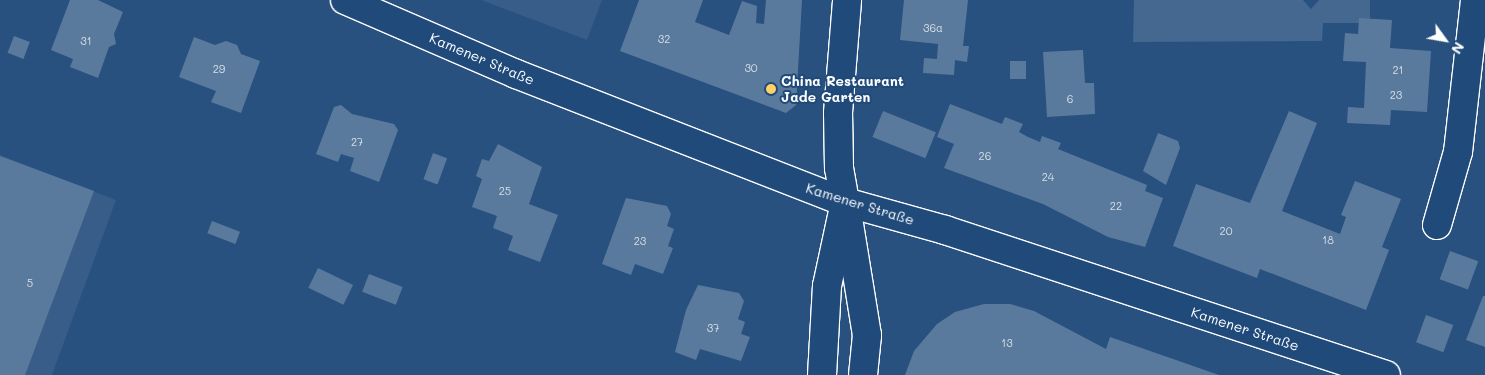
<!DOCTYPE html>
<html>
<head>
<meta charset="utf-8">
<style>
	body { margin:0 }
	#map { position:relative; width:1485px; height:375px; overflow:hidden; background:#28517f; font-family:Mali,sans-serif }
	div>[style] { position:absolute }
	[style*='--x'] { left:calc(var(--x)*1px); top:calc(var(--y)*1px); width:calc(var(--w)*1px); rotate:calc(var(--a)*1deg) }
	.built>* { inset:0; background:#375d88 }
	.green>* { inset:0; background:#446890 }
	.building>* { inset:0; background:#5a7a9d; transform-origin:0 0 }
	.roads { filter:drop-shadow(1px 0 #fff) drop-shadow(-1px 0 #fff) drop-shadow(0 1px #fff) drop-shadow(0 -1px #fff) }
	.street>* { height:28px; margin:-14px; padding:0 14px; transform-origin:14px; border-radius:14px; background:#1f4a7a }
	.secondary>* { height:28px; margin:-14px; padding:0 14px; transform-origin:14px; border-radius:14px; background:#1f4a7a }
	.primary>* { height:28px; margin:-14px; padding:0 14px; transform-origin:14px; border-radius:14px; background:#1f4a7a }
	.dots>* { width:14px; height:14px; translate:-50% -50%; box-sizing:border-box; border:2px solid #1f4a7a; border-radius:50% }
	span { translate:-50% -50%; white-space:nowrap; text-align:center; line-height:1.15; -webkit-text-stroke:4px #1f4a7a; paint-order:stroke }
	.number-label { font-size:11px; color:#d6dee6 }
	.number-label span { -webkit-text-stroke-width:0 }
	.street-label { font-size:14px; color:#fff }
	.poi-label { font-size:14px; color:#fff; font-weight:700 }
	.left { translate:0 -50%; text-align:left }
	.north { position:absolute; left:1420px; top:15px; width:50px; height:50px; -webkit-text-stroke:4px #1f4a7a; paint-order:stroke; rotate:122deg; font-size:14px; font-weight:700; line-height:20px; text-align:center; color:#fff }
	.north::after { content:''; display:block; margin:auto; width:18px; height:22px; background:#fff; clip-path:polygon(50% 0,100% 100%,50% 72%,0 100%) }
</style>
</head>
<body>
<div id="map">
	<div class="built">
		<i style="clip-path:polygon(481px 0,602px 0,587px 40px)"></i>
		<i style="clip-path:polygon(0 155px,116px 200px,52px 375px,0 375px)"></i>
	</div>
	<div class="green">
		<i style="clip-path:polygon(1134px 0,1303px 0,1311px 9px,1319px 0,1370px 0,1370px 23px,1323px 23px,1322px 41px,1133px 42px)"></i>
	</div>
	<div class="building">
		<i style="clip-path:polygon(70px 0,98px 0,123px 12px,114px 34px,116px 44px,109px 47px,98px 78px,70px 67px,73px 59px,51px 50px)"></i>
		<i style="clip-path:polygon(639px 0,703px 0,695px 22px,729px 35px,742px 1px,757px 6px,756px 23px,764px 24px,766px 0,802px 0,796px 105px,786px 113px,620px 51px)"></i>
		<i style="clip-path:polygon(904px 0,968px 0,963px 46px,969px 46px,967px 62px,955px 60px,954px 75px,923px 73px,924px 58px,937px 59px,938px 44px,900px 40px)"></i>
		<i style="clip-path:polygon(1359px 18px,1392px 20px,1390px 48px,1431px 51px,1427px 112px,1391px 110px,1390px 125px,1347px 123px,1348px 107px,1364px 108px,1366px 62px,1343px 61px,1345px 33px,1358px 34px)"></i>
		<i style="left:14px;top:36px;width:17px;height:18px;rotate:21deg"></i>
		<i style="clip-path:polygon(194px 37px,215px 45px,226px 41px,237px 45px,241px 54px,260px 61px,241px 113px,211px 102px,216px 91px,179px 77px)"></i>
		<i style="clip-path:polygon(1083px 50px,1085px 83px,1094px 83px,1095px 114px,1047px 117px,1043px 52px)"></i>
		<i style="left:1010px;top:61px;width:16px;height:18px"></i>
		<i style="clip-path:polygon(950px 104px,1002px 124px,1005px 117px,1023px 124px,1019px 132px,1028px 137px,1040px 142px,1042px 136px,1061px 143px,1058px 149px,1147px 185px,1145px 191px,1163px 198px,1145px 247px,1108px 237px,1043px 204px,944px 168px,954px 144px,937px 137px)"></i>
		<i style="clip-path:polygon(341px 105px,352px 114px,394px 124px,398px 130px,379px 182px,350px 171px,354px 158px,341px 154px,338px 162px,316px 154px,334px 107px)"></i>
		<i style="left:883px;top:111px;width:57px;height:28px;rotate:22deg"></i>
		<i style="clip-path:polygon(1289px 111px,1317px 123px,1282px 211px,1340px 234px,1346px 217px,1341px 215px,1355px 181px,1401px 199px,1382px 247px,1389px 250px,1366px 310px,1260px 269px,1257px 278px,1173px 246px,1196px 184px,1250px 203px)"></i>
		<i style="clip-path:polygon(1158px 133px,1178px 141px,1180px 148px,1166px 185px,1143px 171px)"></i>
		<i style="clip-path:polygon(498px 144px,542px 167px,529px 204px,558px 215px,540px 262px,508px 250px,513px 236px,493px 228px,497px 216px,472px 207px,482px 179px,476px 176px,482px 159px,489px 161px)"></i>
		<i style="left:433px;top:153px;width:15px;height:28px;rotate:20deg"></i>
		<i style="clip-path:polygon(0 156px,94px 191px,25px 375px,0 375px)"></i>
		<i style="clip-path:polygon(626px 198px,667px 206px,671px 214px,667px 226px,674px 229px,668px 246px,673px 248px,663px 274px,635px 264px,631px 275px,602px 264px)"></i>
		<i style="left:212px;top:221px;width:30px;height:13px;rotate:21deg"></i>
		<i style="left:1450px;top:251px;width:30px;height:30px;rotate:20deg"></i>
		<i style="left:318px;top:268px;width:39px;height:22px;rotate:26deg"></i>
		<i style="left:369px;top:274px;width:36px;height:19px;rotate:21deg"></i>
		<i style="clip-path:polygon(698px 285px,739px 293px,744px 301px,738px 319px,745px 322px,741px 334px,750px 337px,741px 361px,700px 349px,696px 360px,675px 352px,686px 310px)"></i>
		<i style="clip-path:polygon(1483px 296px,1485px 296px,1485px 347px,1466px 340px)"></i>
		<i style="clip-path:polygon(984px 304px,1010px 304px,1034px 311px,1106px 349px,1110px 337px,1219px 375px,905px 375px,914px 351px,937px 324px,955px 312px)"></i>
		<i style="left:1426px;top:315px;width:29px;height:29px;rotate:20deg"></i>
	</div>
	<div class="roads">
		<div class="street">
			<i style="--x:845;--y:202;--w:35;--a:-100"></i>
			<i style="--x:839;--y:168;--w:55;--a:-91"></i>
			<i style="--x:838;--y:113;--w:113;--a:-85.4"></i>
			<i style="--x:1437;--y:225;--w:76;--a:-74"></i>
			<i style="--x:1458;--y:152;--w:153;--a:-83.6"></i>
		</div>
		<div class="secondary">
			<i style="--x:845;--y:202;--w:104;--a:15.6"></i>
			<i style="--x:945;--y:230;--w:464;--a:18.2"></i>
		</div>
		<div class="primary">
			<i style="--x:345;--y:0;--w:186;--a:23.4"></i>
			<i style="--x:516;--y:74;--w:353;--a:21.3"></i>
			<i style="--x:848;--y:218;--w:119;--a:80.8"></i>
			<i style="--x:867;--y:335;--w:40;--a:95.7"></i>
			<i style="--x:822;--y:375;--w:89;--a:-86.8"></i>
			<i style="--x:827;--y:286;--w:86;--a:-77.9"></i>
		</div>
	</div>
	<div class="dots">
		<i style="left:771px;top:89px;background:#ffd166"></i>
	</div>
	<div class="number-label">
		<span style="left:933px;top:28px">36a</span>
		<span style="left:664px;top:39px">32</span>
		<span style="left:86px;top:41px">31</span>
		<span style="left:751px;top:68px">30</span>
		<span style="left:219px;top:69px">29</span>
		<span style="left:1398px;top:70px">21</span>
		<span style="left:1396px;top:95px">23</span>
		<span style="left:1070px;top:99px">6</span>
		<span style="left:357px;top:142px">27</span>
		<span style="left:985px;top:156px">26</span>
		<span style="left:1048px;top:177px">24</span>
		<span style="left:505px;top:191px">25</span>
		<span style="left:1116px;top:206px">22</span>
		<span style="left:1226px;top:231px">20</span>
		<span style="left:1328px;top:240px">18</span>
		<span style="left:640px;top:241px">23</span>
		<span style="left:30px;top:283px">5</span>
		<span style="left:713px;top:328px">37</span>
		<span style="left:1007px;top:343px">13</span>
	</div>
	<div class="street-label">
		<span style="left:482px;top:59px;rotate:23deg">Kamener Straße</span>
		<span style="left:860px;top:204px;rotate:17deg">Kamener Straße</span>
		<span style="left:1245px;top:329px;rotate:18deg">Kamener Straße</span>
	</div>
	<div class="poi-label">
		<span class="left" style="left:781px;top:89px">China Restaurant<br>Jade Garten</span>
	</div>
	<div class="north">N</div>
</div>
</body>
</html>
